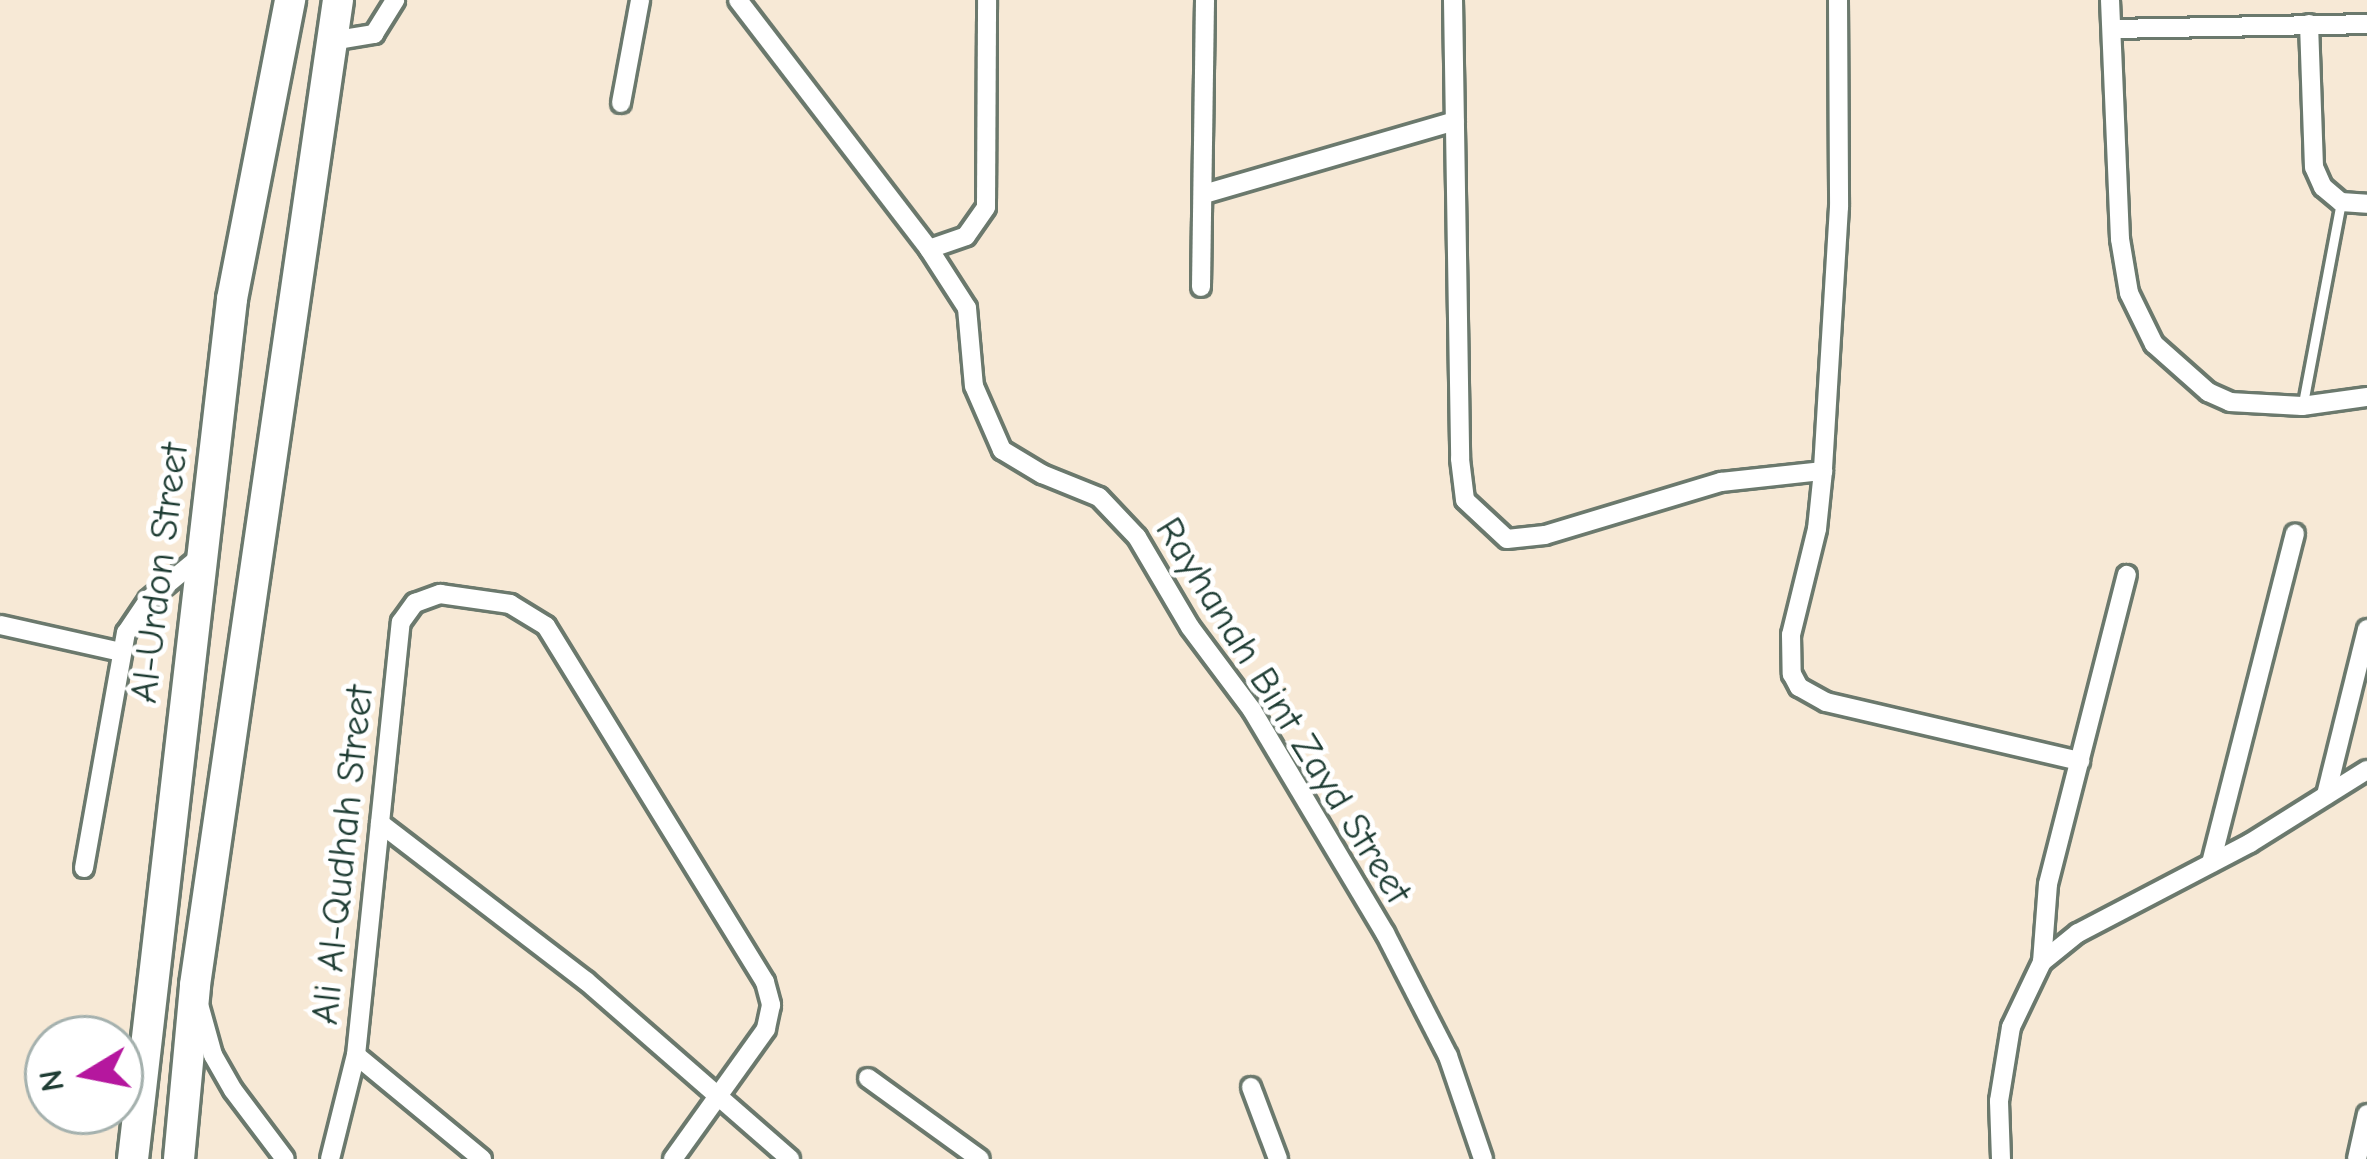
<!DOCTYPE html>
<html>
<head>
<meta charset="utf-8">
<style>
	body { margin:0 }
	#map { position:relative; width:2367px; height:1159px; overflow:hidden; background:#f7e9d6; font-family:"Comic Neue",sans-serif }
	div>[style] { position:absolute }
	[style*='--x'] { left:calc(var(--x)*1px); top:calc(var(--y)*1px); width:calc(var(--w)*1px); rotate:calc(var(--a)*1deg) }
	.roads { filter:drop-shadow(3px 0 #6b796d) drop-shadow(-3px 0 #6b796d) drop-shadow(0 3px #6b796d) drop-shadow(0 -3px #6b796d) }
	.service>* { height:9px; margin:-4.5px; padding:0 4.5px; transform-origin:4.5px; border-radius:4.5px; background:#fff }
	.minor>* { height:18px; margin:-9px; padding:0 9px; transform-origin:9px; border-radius:9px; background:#fff }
	.trunk>* { height:30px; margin:-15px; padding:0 15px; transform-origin:15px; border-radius:15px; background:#fff }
	span { translate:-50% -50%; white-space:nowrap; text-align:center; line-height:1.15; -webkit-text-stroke:10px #fff; paint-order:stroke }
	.street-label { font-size:39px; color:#1f3d34 }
	.north { position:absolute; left:24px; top:1015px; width:120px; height:120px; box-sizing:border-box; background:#fff; border:3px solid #a5b1ae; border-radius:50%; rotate:260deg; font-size:33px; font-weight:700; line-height:48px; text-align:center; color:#1f3d34 }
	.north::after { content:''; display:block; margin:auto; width:42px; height:54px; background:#b5179e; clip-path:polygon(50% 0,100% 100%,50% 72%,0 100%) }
</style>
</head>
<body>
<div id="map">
	<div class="roads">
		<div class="service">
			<i style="--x:2303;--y:403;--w:205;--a:-79.3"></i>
		</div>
		<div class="minor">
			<i style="--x:738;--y:0;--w:314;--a:52.5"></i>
			<i style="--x:929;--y:249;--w:70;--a:57.2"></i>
			<i style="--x:967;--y:308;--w:78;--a:84.9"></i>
			<i style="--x:974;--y:386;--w:70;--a:66.4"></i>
			<i style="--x:1002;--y:450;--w:47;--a:31"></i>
			<i style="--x:1042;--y:474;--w:61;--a:22"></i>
			<i style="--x:1099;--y:497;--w:55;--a:46.5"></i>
			<i style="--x:1137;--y:537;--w:104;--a:59.5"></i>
			<i style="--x:1190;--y:627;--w:104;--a:53.2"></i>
			<i style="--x:1252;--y:710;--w:260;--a:59.2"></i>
			<i style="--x:1385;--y:933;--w:138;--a:62.9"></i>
			<i style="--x:1448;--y:1056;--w:109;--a:71.2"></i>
			<i style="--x:1453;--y:0;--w:459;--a:89.1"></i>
			<i style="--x:1460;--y:459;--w:41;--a:83"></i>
			<i style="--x:1465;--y:500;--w:57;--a:42.9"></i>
			<i style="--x:1507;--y:539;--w:38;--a:-6"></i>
			<i style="--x:1545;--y:535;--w:184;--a:-16.8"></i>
			<i style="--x:1721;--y:482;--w:103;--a:-6.2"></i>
			<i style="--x:1838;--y:0;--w:207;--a:89.7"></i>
			<i style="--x:1839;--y:207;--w:264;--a:93.5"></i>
			<i style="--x:1823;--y:471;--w:58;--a:95.9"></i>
			<i style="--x:1817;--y:529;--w:109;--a:103.8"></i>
			<i style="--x:1791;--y:635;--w:39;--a:89"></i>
			<i style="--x:1792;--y:674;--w:15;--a:62"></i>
			<i style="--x:1799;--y:687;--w:31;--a:29"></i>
			<i style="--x:1826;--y:702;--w:261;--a:13.1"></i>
			<i style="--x:2110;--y:0;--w:239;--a:87.6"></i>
			<i style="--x:2120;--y:239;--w:55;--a:80.5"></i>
			<i style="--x:2129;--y:293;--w:57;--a:63.9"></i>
			<i style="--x:2154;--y:344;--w:72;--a:41.6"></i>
			<i style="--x:2208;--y:392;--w:24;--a:24"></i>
			<i style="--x:2230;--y:402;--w:72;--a:3.2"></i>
			<i style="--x:2302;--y:406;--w:66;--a:-7.9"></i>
			<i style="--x:2309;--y:24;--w:143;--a:88"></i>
			<i style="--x:2314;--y:167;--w:22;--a:66"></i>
			<i style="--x:2323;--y:187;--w:23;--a:40"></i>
			<i style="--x:2341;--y:202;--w:26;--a:4"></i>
			<i style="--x:2112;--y:29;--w:255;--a:-1.1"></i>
			<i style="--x:331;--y:41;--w:44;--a:-9.2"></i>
			<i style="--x:374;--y:34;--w:40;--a:-58"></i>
			<i style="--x:621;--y:103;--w:105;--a:-79.5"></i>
			<i style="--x:1204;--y:194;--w:261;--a:-16.2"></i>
			<i style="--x:929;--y:249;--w:39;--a:-19"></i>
			<i style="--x:966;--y:236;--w:35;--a:-55"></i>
			<i style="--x:986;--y:207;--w:207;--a:-89.7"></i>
			<i style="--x:1201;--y:287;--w:287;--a:-89.2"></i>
			<i style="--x:0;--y:625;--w:124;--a:12.6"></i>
			<i style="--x:2326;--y:795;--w:171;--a:-76.1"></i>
			<i style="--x:380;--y:823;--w:260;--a:37.5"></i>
			<i style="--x:586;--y:981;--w:271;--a:41.1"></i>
			<i style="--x:2211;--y:863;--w:340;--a:-75.7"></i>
			<i style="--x:84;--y:868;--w:239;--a:-79.9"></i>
			<i style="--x:126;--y:633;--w:40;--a:-56"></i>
			<i style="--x:148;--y:600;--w:67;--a:-39.6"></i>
			<i style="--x:2042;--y:962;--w:78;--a:-85.6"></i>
			<i style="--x:2048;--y:884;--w:319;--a:-75.7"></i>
			<i style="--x:200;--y:1008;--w:49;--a:74.5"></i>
			<i style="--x:213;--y:1055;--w:40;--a:60.3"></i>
			<i style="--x:233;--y:1090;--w:86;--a:53"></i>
			<i style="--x:868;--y:1078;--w:138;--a:35.9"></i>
			<i style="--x:1251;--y:1087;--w:77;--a:69.4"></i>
			<i style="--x:330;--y:1159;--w:107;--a:-76"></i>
			<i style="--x:482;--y:1159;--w:163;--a:-140.5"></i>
			<i style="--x:356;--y:1055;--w:435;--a:-84.1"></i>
			<i style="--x:401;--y:622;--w:24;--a:-54"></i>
			<i style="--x:415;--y:603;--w:27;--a:-20"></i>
			<i style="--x:440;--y:594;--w:71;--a:8.1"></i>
			<i style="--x:510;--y:604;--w:42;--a:31.4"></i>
			<i style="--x:546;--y:626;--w:418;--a:58.4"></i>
			<i style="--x:765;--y:982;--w:24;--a:75"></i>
			<i style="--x:771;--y:1005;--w:25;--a:102"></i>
			<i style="--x:766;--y:1029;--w:160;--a:125.6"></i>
			<i style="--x:2001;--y:1159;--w:58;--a:-92"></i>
			<i style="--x:1999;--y:1101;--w:75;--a:-80.8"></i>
			<i style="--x:2011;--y:1027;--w:72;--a:-64.5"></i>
			<i style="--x:2042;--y:962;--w:46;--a:-38.9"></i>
			<i style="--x:2078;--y:933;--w:194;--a:-27.6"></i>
			<i style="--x:2250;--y:843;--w:138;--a:-32"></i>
			<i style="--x:2357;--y:1159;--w:46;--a:-77.5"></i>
		</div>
		<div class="trunk">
			<i style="--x:133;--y:1159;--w:866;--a:-83.43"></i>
			<i style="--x:232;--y:299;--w:305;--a:-79"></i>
			<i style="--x:179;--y:1159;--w:175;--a:-84.7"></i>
			<i style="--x:195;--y:985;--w:995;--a:-81.74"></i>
		</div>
	</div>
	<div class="street-label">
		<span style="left:160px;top:573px;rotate:-83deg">Al-Urdon Street</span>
		<span style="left:1283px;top:711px;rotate:58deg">Rayhanah Bint Zayd Street</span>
		<span style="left:343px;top:855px;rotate:-84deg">Ali Al-Qudhah Street</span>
	</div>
	<div class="north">N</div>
</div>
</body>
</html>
